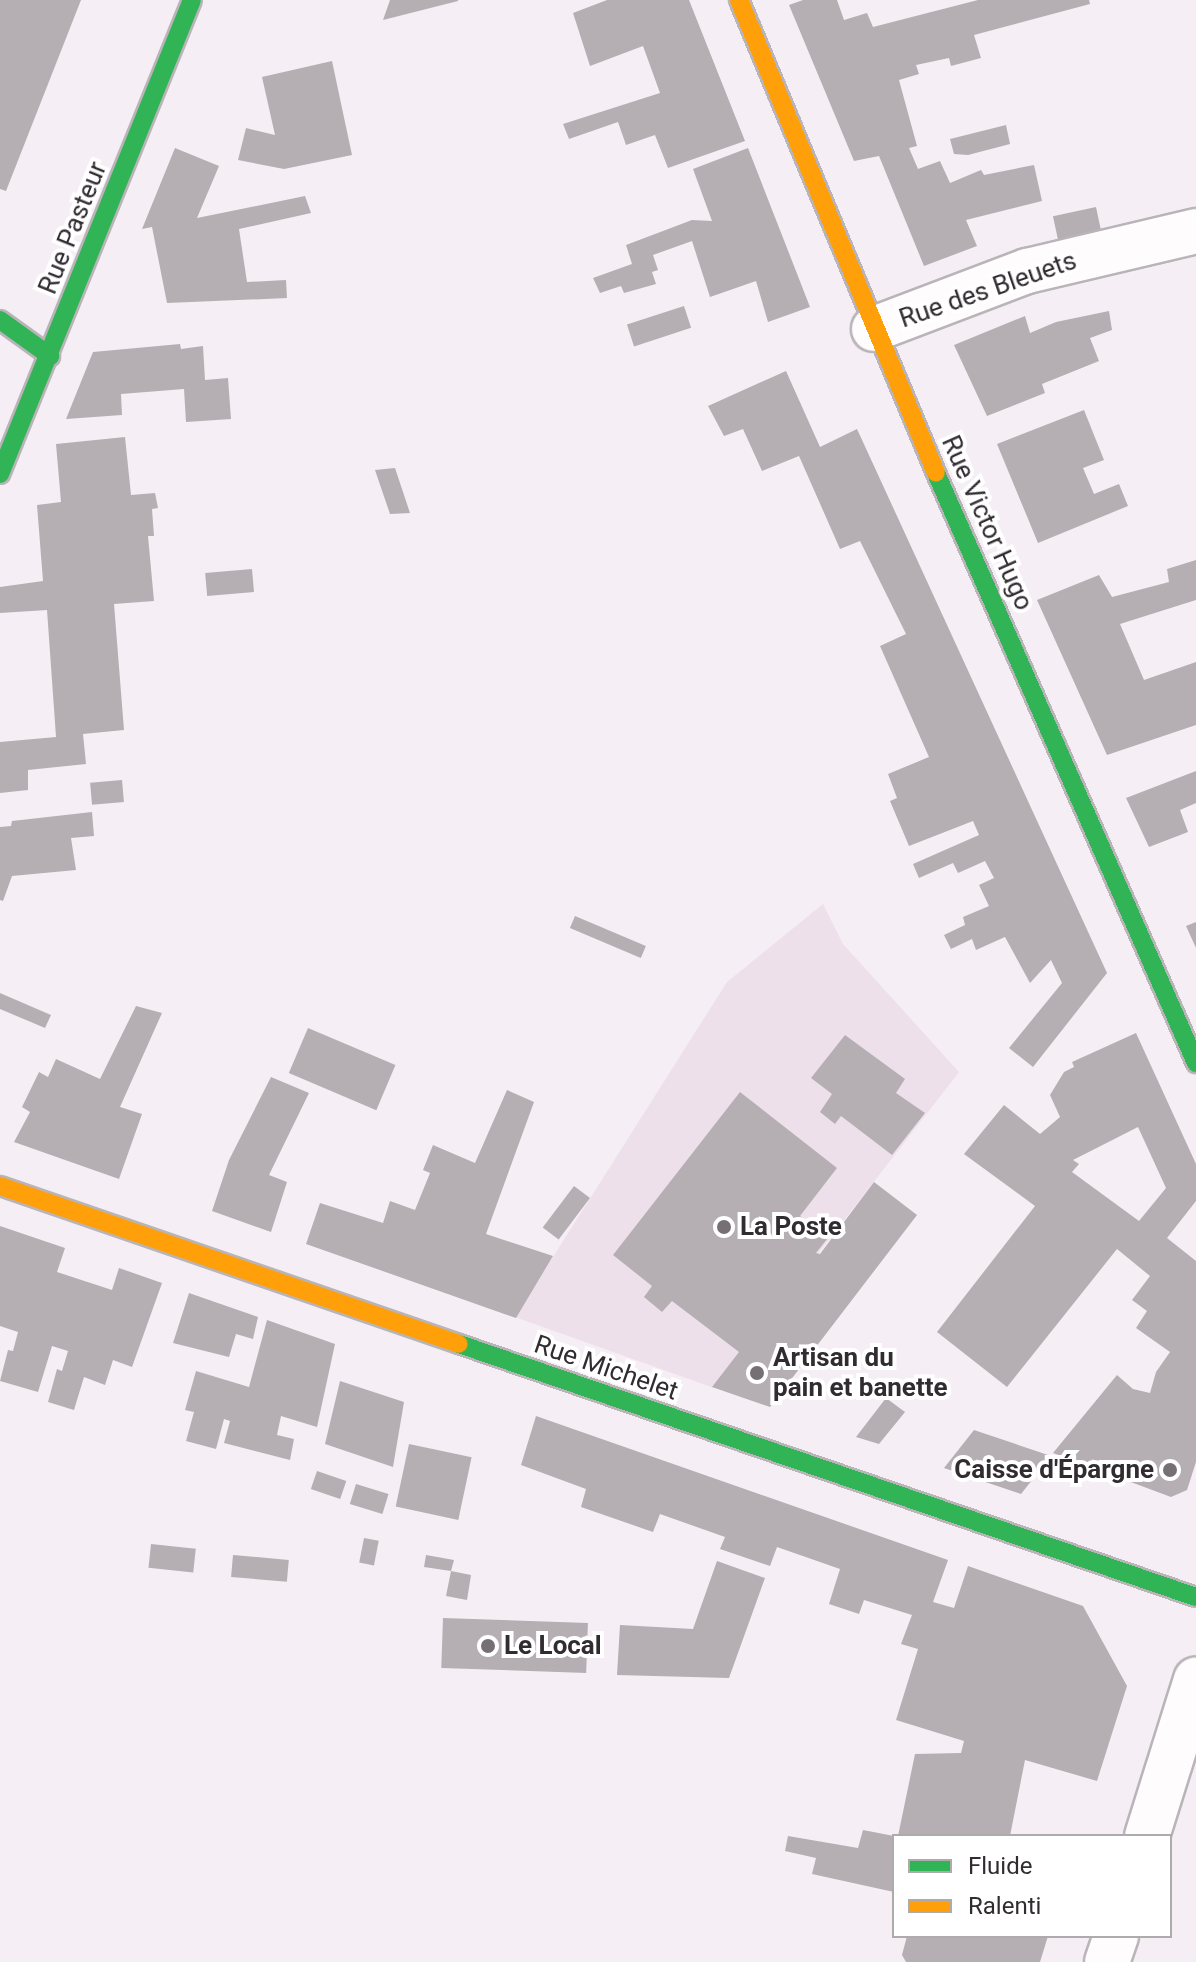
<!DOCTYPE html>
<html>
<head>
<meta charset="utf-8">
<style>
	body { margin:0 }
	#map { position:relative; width:1196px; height:1962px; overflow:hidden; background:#f5eef4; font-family:Roboto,sans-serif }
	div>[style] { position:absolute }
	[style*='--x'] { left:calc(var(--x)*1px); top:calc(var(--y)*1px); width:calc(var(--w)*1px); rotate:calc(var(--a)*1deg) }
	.built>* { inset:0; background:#eee0ea }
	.building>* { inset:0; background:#b5afb4; transform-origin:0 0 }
	.roads { filter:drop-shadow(2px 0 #b9b4b8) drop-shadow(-2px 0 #b9b4b8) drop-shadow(0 2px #b9b4b8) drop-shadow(0 -2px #b9b4b8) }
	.street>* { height:44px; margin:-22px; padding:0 22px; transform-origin:22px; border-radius:22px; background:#fefcfd }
	.fast>* { height:18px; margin:-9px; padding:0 9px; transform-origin:9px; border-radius:9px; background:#30b455 }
	.slow>* { height:18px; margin:-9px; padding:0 9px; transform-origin:9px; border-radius:9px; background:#ff9f0a }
	.dots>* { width:22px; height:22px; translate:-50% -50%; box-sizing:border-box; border:4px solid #fff; border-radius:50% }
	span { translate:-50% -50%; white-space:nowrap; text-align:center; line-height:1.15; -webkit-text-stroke:8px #fff; paint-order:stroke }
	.street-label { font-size:26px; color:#312c30 }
	.poi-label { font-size:26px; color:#312c30; font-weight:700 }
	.left { translate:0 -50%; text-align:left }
	.right { translate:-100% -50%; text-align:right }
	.legend { position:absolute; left:892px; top:1834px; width:280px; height:104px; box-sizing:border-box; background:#fff; border:2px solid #adabac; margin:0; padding:10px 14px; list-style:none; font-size:24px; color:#312c30 }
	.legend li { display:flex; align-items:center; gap:16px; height:40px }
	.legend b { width:40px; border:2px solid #adabac }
</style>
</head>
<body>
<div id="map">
	<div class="built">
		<i style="clip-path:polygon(823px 904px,843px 944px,959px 1072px,714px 1388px,515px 1317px,727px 982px)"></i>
	</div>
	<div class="building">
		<i style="clip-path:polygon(0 0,81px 0,6px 191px,0 189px)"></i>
		<i style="clip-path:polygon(390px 0,458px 0,458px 1px,383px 20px)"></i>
		<i style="clip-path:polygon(607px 0,689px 0,745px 141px,668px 168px,655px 135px,626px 145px,618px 122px,569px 139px,563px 124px,660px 93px,643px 46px,590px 66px,573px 13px)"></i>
		<i style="clip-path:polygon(803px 0,837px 0,844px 20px,867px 13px,873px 27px,978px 0,1089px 0,1090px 4px,974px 35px,981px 58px,951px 66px,949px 58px,916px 65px,919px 74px,899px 80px,917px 146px,909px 148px,918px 169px,940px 161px,950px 183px,981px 170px,984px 175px,1034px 165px,1042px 201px,966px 220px,977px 246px,924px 266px,879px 156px,854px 161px,789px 5px)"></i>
		<i style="clip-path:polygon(332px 61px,352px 155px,284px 169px,238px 160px,246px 128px,275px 135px,262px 77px)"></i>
		<i style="clip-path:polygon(1006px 125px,1010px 144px,968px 155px,954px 154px,950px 139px)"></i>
		<i style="clip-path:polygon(175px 148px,219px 166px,197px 218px,305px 196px,311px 213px,239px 229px,247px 282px,286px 280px,287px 298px,167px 303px,152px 227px,142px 229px)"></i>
		<i style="clip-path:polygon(748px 148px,810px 307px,768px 322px,756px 281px,710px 297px,692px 241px,653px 255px,658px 270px,652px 272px,656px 284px,624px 293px,621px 286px,600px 293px,593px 278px,632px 264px,626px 245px,692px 220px,712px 221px,693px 169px)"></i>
		<i style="left:1096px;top:207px;width:25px;height:44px;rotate:78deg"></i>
		<i style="left:684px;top:306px;width:23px;height:60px;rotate:72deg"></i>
		<i style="clip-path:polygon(1109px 311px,1112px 330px,1090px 338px,1099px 361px,1042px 384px,1045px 393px,987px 416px,954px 345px,1025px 316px,1030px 333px,1056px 322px)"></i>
		<i style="clip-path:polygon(180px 344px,181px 349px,203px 346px,205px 380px,228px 378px,231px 419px,186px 422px,184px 389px,121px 394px,122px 415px,66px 419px,93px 352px)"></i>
		<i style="clip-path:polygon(786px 371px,820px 447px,857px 429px,1107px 973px,1033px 1067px,1009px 1048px,1062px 983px,1051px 960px,1030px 983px,1005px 937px,976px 950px,972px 939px,951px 949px,944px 935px,965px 925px,963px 917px,989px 906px,979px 885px,994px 878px,985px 861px,958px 873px,953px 863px,919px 878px,913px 864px,979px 835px,973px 821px,909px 846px,890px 801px,897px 798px,888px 774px,929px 757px,880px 646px,906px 634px,860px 541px,840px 549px,799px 456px,762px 471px,743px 429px,724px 436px,708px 406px)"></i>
		<i style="clip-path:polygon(1084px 410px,1104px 460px,1083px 468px,1094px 494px,1119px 484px,1128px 506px,1038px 543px,997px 444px)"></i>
		<i style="clip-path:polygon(125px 437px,131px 495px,155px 493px,158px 508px,152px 509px,154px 536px,148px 536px,154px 601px,114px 604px,124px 730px,83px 734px,86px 764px,28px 770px,28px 790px,0 793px,0 742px,56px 737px,47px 610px,0 613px,0 587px,43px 581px,37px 505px,61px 502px,56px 444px)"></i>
		<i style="clip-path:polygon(395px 468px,410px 513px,390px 514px,375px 470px)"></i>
		<i style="clip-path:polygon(1196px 560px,1196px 600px,1120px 624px,1144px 680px,1196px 662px,1196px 725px,1107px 755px,1037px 600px,1099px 575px,1112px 597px,1169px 582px,1167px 569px)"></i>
		<i style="left:252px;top:569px;width:23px;height:47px;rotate:85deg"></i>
		<i style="clip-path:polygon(1196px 771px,1196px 803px,1180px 810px,1188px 832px,1149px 847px,1126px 798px)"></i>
		<i style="left:122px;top:780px;width:22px;height:32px;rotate:85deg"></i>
		<i style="clip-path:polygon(92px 812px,94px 836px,71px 838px,76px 870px,12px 876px,3px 901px,0 900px,0 827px,11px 826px,12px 821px)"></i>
		<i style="left:575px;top:916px;width:77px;height:13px;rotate:23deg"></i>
		<i style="clip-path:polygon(1196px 922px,1196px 948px,1186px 926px)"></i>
		<i style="clip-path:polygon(0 993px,51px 1015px,45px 1028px,0 1009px)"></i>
		<i style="clip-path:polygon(136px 1006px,162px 1013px,120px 1107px,142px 1114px,119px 1179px,14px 1142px,30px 1112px,22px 1107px,39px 1072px,48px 1077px,56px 1059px,100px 1079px)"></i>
		<i style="left:308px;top:1028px;width:95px;height:49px;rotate:23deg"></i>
		<i style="clip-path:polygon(evenodd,1136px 1033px,1196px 1164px,1196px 1201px,1167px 1238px,1196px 1261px,1196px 1462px,1187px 1490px,1171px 1497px,1053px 1453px,1117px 1375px,1133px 1389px,1150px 1393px,1156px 1372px,1170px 1352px,1136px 1328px,1147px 1311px,1132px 1300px,1150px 1276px,1117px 1249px,1007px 1387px,937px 1332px,1035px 1206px,964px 1154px,1004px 1105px,1040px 1134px,1060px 1117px,1050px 1095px,1064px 1072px,1074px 1067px,1072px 1062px,1136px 1033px,1138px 1127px,1166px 1188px,1139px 1221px,1072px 1172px,1079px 1164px,1073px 1160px,1138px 1127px)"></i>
		<i style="clip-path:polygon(845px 1035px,905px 1079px,896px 1093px,925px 1113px,892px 1155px,841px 1116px,835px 1124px,820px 1112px,832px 1094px,811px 1078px)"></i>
		<i style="clip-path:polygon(271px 1077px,309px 1093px,269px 1175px,287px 1182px,271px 1232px,212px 1211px,229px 1160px)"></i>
		<i style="clip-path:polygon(507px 1090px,534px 1102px,486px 1234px,553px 1256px,516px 1318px,306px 1244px,320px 1203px,383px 1223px,390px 1201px,415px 1210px,430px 1173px,423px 1170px,433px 1145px,475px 1163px)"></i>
		<i style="clip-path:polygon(740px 1092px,837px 1168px,800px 1216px,828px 1238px,816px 1253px,820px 1254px,874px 1182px,917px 1215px,770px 1407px,712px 1387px,739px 1352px,672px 1301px,662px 1312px,644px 1297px,652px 1286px,613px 1255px)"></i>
		<i style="left:574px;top:1186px;width:20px;height:52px;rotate:37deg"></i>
		<i style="clip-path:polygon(0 1226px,65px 1248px,57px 1272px,112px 1290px,119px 1268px,162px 1283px,132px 1367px,113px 1360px,105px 1385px,84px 1377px,74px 1410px,48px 1402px,57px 1369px,62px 1371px,68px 1351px,52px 1346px,38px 1392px,0 1381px,8px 1350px,13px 1351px,18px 1332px,0 1326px)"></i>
		<i style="clip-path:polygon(189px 1293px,258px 1317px,253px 1339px,236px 1334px,229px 1357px,173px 1343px)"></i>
		<i style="clip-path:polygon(267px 1320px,335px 1344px,317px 1427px,281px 1416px,277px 1435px,294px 1439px,290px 1460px,224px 1443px,230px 1421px,224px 1419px,216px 1449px,186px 1441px,194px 1412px,185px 1410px,196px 1371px,249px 1387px)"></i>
		<i style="clip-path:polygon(340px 1381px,404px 1402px,393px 1467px,325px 1444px)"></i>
		<i style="clip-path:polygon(886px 1398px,905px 1412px,879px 1444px,856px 1437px)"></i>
		<i style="clip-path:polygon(536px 1416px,948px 1560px,933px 1602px,954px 1608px,968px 1566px,1083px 1606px,1127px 1686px,1097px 1781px,1025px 1760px,1010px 1836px,898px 1836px,915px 1754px,961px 1753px,964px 1741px,896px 1720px,918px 1649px,901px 1644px,912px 1615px,864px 1600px,859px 1614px,829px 1604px,840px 1569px,777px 1547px,770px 1566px,720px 1549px,725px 1537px,660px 1514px,653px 1532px,581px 1507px,586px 1489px,521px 1465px)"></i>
		<i style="clip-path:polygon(974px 1430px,1051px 1456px,1021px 1494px,944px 1468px)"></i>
		<i style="left:409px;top:1444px;width:64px;height:64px;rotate:12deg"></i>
		<i style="left:317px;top:1471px;width:31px;height:19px;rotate:19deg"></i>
		<i style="left:356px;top:1484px;width:34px;height:21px;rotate:17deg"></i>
		<i style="left:364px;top:1538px;width:15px;height:25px;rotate:11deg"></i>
		<i style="left:151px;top:1544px;width:45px;height:24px;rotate:6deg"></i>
		<i style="left:233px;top:1555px;width:56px;height:22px;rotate:5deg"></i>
		<i style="clip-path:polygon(426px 1555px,454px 1560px,451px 1571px,471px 1575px,467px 1600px,446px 1596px,451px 1571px,424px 1567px)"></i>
		<i style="clip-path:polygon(717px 1561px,765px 1578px,729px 1678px,617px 1675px,620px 1625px,693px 1629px)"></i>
		<i style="left:443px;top:1618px;width:145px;height:50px;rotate:2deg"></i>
		<i style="clip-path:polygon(863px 1830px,894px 1836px,894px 1892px,812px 1874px,816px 1858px,785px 1851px,788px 1836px,858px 1848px)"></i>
		<i style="clip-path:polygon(907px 1936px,1048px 1936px,1040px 1962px,906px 1962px,902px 1955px)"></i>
	</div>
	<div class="roads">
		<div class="street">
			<i style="--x:874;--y:329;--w:164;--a:-20.8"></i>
			<i style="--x:1027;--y:271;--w:174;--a:-13.3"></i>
			<i style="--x:1147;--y:1836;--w:164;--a:-72.6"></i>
			<i style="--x:1107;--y:1962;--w:28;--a:-71"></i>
		</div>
		<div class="fast">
			<i style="--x:0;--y:320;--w:62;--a:35.8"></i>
			<i style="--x:936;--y:473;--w:645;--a:66.22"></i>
			<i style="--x:0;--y:474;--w:511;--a:-67.95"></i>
			<i style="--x:459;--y:1344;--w:779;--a:18.95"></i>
		</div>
		<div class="slow">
			<i style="--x:739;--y:0;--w:512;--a:67.39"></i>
			<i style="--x:0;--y:1186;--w:485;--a:19"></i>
		</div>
	</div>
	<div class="dots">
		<i style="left:724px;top:1227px;background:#767075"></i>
		<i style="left:757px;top:1373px;background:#767075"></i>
		<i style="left:1170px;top:1470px;background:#767075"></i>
		<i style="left:488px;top:1646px;background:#767075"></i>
	</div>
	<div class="street-label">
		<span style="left:73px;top:228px;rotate:-68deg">Rue Pasteur</span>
		<span style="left:988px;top:290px;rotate:-19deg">Rue des Bleuets</span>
		<span style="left:987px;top:523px;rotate:66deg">Rue Victor Hugo</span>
		<span style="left:606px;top:1368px;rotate:19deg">Rue Michelet</span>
	</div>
	<div class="poi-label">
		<span class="left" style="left:740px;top:1227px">La Poste</span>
		<span class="left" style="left:773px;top:1373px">Artisan du<br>pain et banette</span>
		<span class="right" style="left:1154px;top:1470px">Caisse d'Épargne</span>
		<span class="left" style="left:504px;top:1646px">Le Local</span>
	</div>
	<ul class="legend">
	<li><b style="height:10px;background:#30b455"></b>Fluide</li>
	<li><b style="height:10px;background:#ff9f0a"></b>Ralenti</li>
	</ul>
</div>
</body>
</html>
